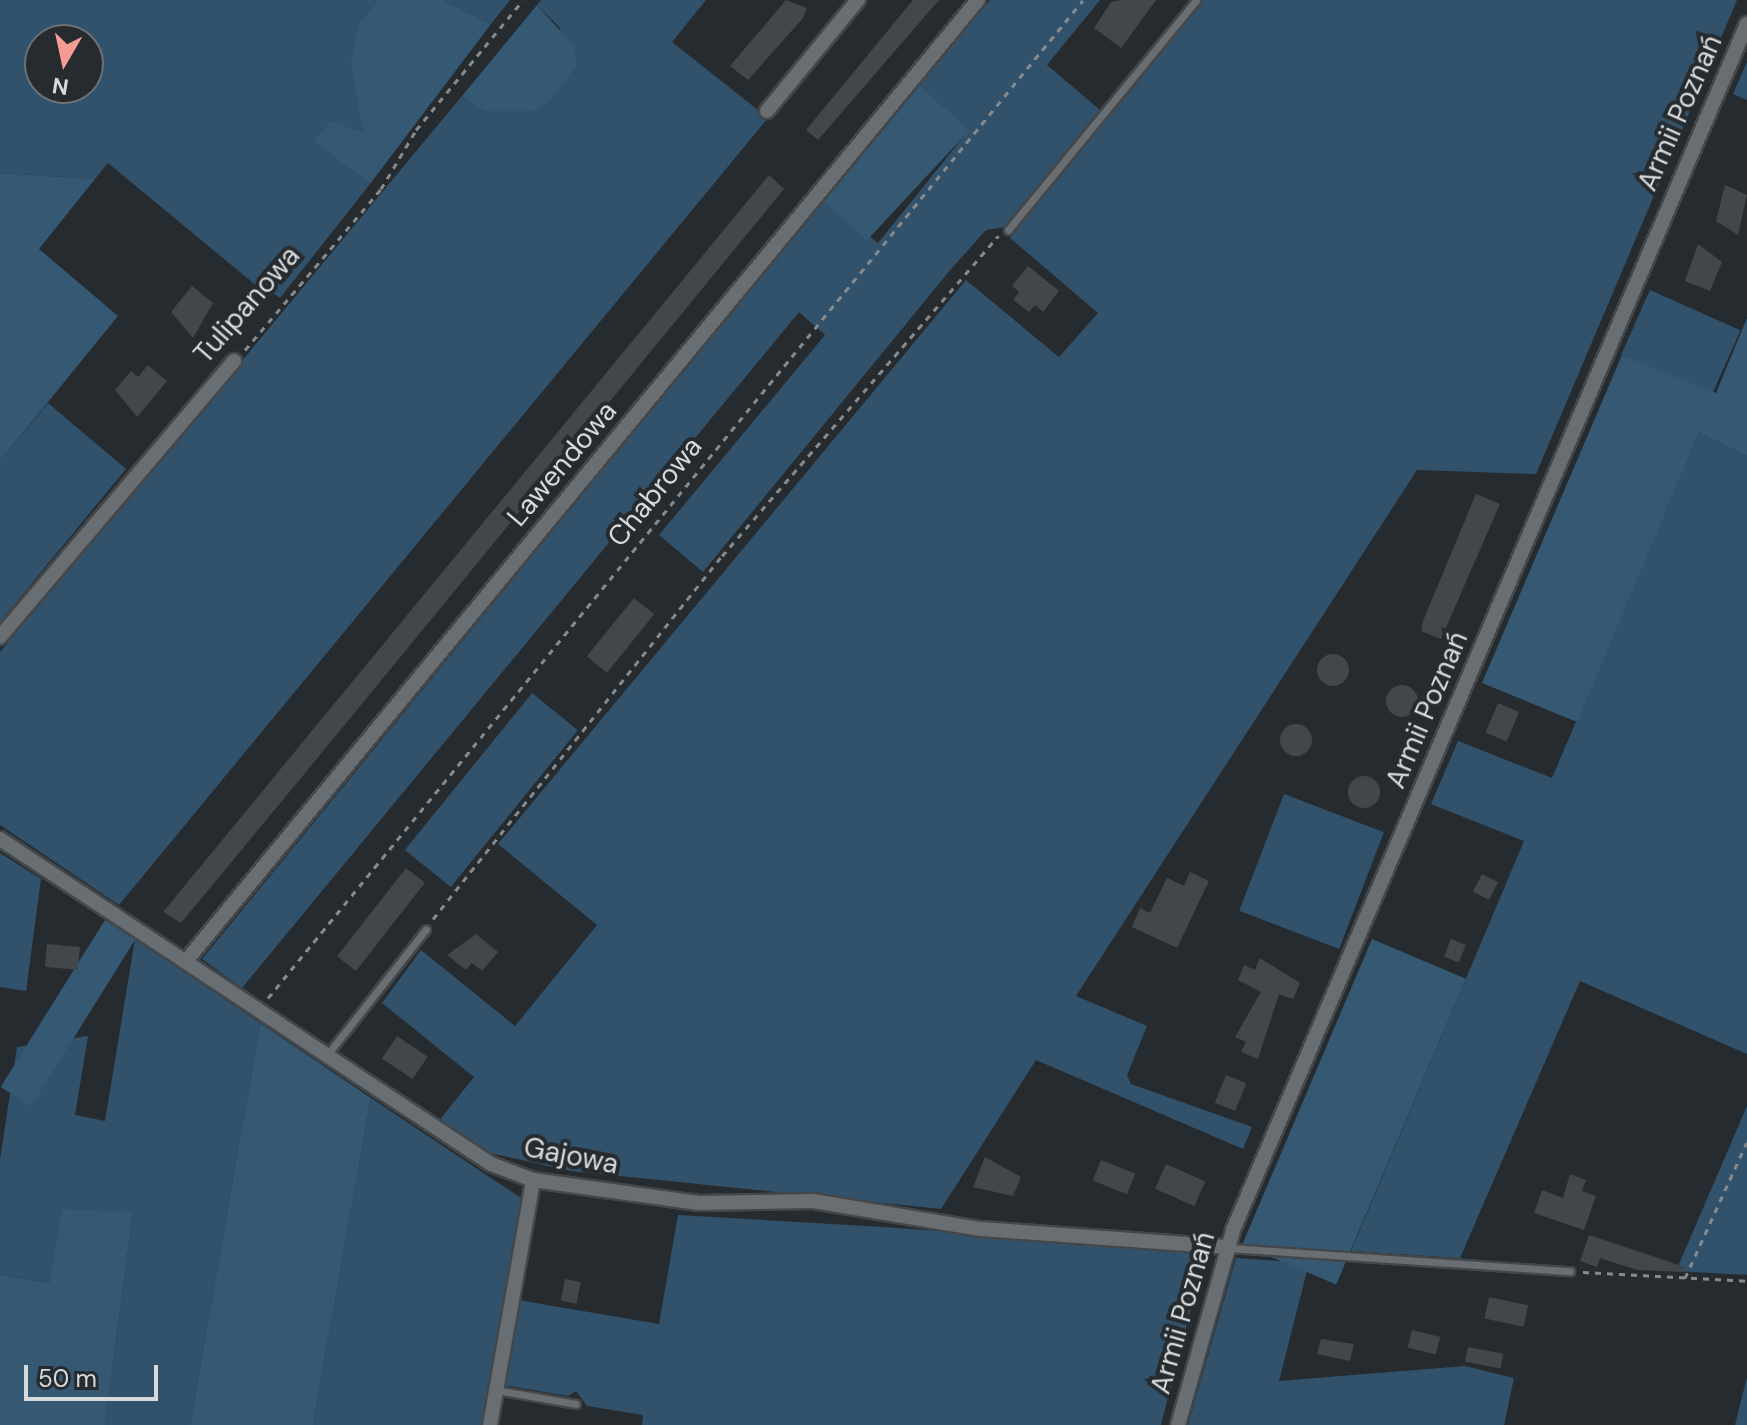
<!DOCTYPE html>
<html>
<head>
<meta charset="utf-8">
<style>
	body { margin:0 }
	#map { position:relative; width:1747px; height:1425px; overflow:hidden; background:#262b2f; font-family:"DM Sans",sans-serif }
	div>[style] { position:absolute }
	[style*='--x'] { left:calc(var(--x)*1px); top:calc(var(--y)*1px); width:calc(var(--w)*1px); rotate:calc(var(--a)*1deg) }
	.green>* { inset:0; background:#32526b; transform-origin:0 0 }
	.forest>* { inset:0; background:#355873; transform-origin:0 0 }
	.building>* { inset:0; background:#42474b; transform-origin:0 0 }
	.round { border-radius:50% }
	.path>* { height:3px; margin-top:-1.5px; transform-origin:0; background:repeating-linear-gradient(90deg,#868a8d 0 6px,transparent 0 12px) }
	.roads { filter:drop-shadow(2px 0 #43474a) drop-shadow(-2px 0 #43474a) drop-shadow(0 2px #43474a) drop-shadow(0 -2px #43474a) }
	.service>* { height:7px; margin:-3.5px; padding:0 3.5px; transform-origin:3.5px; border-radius:3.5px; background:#696e73 }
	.minor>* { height:14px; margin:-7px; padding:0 7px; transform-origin:7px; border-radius:7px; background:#696e73 }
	span { translate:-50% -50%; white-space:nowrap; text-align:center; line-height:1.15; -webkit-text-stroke:8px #262b2f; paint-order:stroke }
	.street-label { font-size:28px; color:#d7dadc }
	.north { position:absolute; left:24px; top:24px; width:80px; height:80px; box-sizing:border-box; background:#262b2f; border:2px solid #6d7174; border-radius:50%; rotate:189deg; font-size:22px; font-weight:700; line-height:32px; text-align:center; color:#d7dadc }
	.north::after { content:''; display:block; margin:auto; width:28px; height:36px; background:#f59c94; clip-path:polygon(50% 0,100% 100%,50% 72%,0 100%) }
	.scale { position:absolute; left:24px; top:1365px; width:134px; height:36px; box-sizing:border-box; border:4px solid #d7dadc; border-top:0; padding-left:10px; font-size:24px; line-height:28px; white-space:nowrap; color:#d7dadc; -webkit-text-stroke:6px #262b2f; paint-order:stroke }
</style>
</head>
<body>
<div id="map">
	<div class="green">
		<i style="clip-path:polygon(evenodd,0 0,378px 0,359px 23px,363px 132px,338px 124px,315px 141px,370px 184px,280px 298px,273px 293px,265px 302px,258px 287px,108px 163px,95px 179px,0 173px,0 0,40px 40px,88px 40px,88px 88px,40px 88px,40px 40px)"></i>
		<i style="clip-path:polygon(443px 0,510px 0,491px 24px)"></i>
		<i style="clip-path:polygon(541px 0,706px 0,672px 42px,768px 118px,119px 905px,0 825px,0 652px,462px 96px,483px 111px,561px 29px,537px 5px)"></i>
		<i style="clip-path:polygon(990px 0,1100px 0,1047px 65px,1100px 110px,1004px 227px,986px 230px,951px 269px,703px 572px,659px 535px,825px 335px,799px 312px,242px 988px,202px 959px,824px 200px,878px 243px,968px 131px,920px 85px)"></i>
		<i style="clip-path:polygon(1202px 0,1737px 0,1536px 474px,1417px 470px,1076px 996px,1147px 1026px,1127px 1075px,1131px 1084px,1252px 1127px,1243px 1149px,1036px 1060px,941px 1209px,571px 1171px,481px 1151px,438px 1122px,474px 1077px,382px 1003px,421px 950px,515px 1026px,597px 925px,498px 844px,966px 280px,1059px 357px,1098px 313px,1010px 238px)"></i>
		<i style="clip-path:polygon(1747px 62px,1747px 100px,1733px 94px)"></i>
		<i style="left:1650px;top:290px;width:99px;height:71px;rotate:24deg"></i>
		<i style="clip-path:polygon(48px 403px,126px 469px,0 622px,0 461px)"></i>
		<i style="clip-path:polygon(1699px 433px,1747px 456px,1747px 1054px,1580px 981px,1460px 1258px,1351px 1251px,1524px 841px,1431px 804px,1458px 741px,1552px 778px)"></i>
		<i style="left:532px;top:693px;width:59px;height:202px;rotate:39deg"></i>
		<i style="left:1284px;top:794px;width:107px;height:125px;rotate:21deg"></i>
		<i style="clip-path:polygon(0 853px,41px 879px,26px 991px,0 987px)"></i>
		<i style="clip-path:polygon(135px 939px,260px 1023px,190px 1425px,105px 1425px,133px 1213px,50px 1283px,0 1275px,0 1160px,17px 1047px,88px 1036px,75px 1115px,105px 1121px)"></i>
		<i style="clip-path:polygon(371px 1098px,521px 1198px,482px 1425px,313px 1425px)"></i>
		<i style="clip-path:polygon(1747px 1106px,1747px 1275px,1676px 1271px)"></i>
		<i style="clip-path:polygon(678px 1215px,883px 1227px,1206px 1250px,1161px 1425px,642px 1425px,643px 1415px,587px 1406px,576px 1391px,568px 1396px,503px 1385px,518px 1300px,659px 1324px)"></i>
		<i style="clip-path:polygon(1236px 1258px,1309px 1263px,1279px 1381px,1465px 1366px,1514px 1378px,1504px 1425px,1188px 1425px)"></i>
		<i style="clip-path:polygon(1747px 1377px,1747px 1425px,1735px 1425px)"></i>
	</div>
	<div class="forest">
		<i style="clip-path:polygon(378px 0,443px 0,491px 24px,370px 184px,314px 141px,331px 121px,363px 132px,351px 63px,359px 23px)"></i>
		<i style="clip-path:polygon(537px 5px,573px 45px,577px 65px,549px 102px,532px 111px,483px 111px,462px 96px)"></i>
		<i style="left:920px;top:85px;width:67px;height:150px;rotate:43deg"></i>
		<i style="clip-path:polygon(0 173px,95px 179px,39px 249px,118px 316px,0 461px)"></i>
		<i style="clip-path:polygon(1747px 318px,1747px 456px,1699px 433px,1577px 722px,1482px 683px,1622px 355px,1716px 393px)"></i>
		<i style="left:105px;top:920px;width:36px;height:197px;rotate:32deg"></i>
		<i style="left:1372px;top:939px;width:102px;height:332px;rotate:23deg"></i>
		<i style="clip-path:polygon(260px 1023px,371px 1098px,313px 1425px,190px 1425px)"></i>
		<i style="clip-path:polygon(62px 1209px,133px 1213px,105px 1425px,0 1425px,0 1275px,50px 1283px)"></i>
	</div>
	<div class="building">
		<i style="clip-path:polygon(786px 0,807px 8px,803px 18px,748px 80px,730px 66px)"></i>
		<i style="clip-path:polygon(913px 0,939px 0,818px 140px,806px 130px)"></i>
		<i style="clip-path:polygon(1121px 0,1156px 0,1121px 48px,1094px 28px,1111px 2px)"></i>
		<i style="clip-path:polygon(769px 175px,784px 189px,320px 755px,181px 923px,163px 912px)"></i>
		<i style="clip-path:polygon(1725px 185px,1747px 195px,1738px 235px,1716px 221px)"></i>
		<i style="clip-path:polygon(1698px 244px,1722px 262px,1710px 291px,1685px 281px)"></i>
		<i style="clip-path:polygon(1028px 266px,1059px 291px,1043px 312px,1035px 305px,1029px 312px,1013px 300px,1019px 292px,1012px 286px)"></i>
		<i style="clip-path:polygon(192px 286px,213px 303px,193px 338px,171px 312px)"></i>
		<i style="clip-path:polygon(148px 365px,167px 381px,137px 417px,115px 390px,131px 371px,138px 377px)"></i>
		<i style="clip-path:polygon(1476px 494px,1500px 504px,1441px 639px,1421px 631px,1423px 621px)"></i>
		<i style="left:634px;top:598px;width:26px;height:75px;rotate:39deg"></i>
		<i class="round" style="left:1317px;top:654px;width:32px;height:32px"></i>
		<i class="round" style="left:1386px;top:685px;width:32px;height:32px"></i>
		<i style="left:1498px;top:703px;width:23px;height:32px;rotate:23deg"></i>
		<i class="round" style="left:1280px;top:724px;width:32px;height:32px"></i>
		<i class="round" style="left:1348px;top:776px;width:32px;height:32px"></i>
		<i style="left:406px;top:868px;width:24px;height:112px;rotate:38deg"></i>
		<i style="clip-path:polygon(1190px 872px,1209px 881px,1177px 948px,1132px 927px,1140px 908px,1150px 913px,1167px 878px,1184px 886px)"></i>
		<i style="left:1482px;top:874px;width:18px;height:20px;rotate:27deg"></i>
		<i style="clip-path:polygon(476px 934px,498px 952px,482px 971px,472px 963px,466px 970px,447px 955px)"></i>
		<i style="left:1451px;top:939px;width:16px;height:19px;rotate:22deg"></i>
		<i style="left:47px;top:944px;width:33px;height:23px;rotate:5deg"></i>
		<i style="clip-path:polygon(1260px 958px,1300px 983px,1293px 999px,1279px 994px,1258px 1059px,1241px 1052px,1246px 1042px,1235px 1037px,1261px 992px,1238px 980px,1244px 965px,1255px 970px)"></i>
		<i style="left:397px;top:1036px;width:37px;height:27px;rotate:34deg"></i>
		<i style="left:1226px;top:1075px;width:22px;height:30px;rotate:22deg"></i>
		<i style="clip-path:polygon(985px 1157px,1021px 1177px,1013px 1196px,973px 1187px)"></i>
		<i style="left:1101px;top:1160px;width:37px;height:22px;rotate:22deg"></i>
		<i style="left:1166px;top:1164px;width:43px;height:27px;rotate:24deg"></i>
		<i style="clip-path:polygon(1570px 1174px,1586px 1180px,1582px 1191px,1596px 1196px,1584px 1230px,1534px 1213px,1542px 1190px,1563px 1198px)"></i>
		<i style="clip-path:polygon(1589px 1235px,1685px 1267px,1683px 1272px,1637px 1270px,1600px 1258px,1597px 1267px,1580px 1261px)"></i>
		<i style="left:565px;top:1279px;width:16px;height:22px;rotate:11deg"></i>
		<i style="left:1489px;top:1297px;width:40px;height:22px;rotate:12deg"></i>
		<i style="left:1412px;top:1330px;width:29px;height:18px;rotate:14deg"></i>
		<i style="clip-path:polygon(1321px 1339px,1354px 1344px,1350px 1361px,1317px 1354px)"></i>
		<i style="left:1468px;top:1347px;width:36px;height:15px;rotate:11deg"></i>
	</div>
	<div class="path">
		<i style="--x:245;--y:350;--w:211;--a:-49.8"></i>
		<i style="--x:381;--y:189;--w:69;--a:-59.3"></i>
		<i style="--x:416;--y:130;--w:168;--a:-50.5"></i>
		<i style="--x:433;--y:919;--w:464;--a:-51.5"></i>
		<i style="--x:722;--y:556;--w:423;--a:-49.2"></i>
		<i style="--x:268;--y:998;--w:1288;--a:-50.76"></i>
		<i style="--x:1583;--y:1272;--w:164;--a:3.1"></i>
		<i style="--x:1685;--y:1278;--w:149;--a:-65.5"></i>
	</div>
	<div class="roads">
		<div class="service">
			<i style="--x:1008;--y:230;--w:297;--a:-50.7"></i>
			<i style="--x:327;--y:1055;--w:160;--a:-51.8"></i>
			<i style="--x:1229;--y:1248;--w:342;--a:3.9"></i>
			<i style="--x:496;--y:1390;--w:81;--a:9.9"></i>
		</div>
		<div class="minor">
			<i style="--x:767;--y:111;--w:144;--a:-50.7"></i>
			<i style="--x:0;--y:637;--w:362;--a:-49.7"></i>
			<i style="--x:0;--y:839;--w:589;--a:33.5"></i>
			<i style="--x:491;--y:1164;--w:45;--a:20.9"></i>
			<i style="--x:533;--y:1180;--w:167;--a:7.9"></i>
			<i style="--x:698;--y:1203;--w:115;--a:-1"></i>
			<i style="--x:813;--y:1201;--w:170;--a:9.5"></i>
			<i style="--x:981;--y:1229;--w:247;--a:4.2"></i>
			<i style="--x:186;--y:961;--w:1245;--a:-50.51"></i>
			<i style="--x:490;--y:1425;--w:249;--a:-80"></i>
			<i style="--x:1178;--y:1425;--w:203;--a:-74.2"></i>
			<i style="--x:1233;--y:1230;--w:1311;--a:-66.92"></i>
		</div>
	</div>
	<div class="street-label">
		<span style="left:1680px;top:113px;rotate:-66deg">Armii Poznań</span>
		<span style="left:247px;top:305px;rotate:-49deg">Tulipanowa</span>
		<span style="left:562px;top:464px;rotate:-50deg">Lawendowa</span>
		<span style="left:655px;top:492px;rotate:-51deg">Chabrowa</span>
		<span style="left:1427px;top:710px;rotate:-67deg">Armii Poznań</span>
		<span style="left:571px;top:1156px;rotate:11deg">Gajowa</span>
		<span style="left:1183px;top:1313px;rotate:-74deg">Armii Poznań</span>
	</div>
	<div class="north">N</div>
	<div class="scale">50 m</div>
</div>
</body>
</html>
